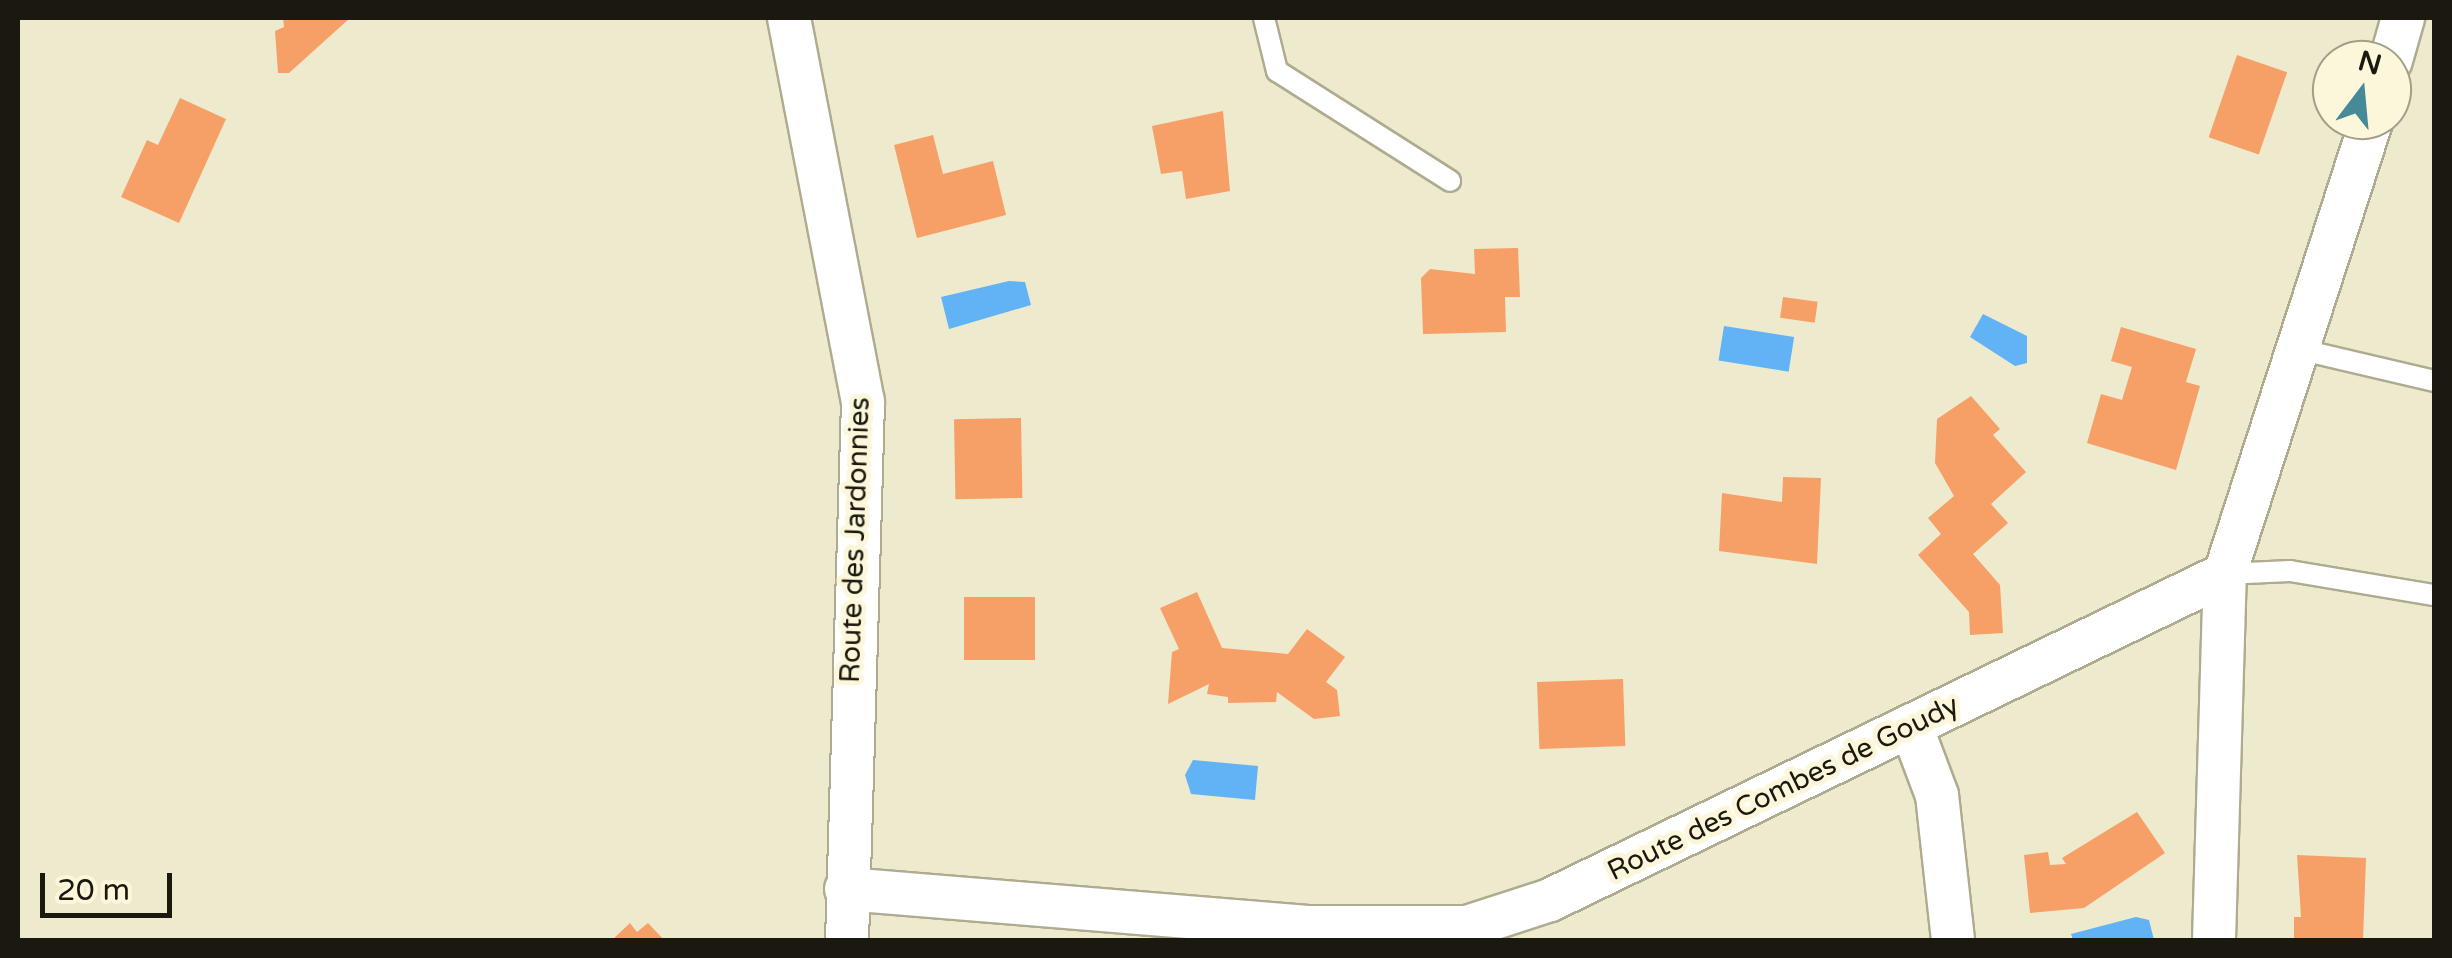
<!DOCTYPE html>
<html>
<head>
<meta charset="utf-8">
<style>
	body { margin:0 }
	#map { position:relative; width:2452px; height:958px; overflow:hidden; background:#eeeace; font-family:"Varela Round",sans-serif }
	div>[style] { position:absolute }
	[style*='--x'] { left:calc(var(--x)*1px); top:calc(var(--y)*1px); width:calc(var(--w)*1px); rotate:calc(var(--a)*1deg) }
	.water>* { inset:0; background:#61b3f6; transform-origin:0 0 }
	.building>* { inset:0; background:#f69f67; transform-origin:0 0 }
	.roads { filter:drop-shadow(2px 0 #afab90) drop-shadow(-2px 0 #afab90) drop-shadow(0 2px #afab90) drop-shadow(0 -2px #afab90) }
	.service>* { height:20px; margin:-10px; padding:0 10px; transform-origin:10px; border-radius:10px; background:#fff }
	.minor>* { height:42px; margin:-21px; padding:0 21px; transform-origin:21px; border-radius:21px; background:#fff }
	span { translate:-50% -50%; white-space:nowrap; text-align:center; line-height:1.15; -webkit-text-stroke:10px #fcf7db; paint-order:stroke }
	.street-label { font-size:28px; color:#1b190f }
	.frame { position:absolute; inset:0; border:20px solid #1b190f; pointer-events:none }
	.north { position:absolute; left:2312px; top:40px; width:100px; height:100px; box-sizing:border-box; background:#fcf7db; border:2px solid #a29e89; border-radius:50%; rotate:16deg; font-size:28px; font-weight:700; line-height:40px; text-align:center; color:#1b190f }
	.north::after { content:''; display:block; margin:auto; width:35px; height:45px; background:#468a98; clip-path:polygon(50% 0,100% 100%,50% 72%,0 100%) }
	.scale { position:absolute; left:40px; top:873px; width:132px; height:45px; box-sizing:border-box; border:5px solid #1b190f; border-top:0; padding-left:12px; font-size:30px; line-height:35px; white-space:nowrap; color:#1b190f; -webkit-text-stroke:8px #fcf7db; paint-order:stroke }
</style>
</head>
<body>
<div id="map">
	<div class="water">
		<i style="clip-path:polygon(1009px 281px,1025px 282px,1031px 305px,949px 329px,941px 297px)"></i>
		<i style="clip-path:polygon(1983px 314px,2027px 336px,2027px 363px,2015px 366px,1970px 337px)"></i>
		<i style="left:1724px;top:326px;width:71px;height:35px;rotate:9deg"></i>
		<i style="clip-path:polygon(1193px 760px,1258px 766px,1255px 800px,1191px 794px,1185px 775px)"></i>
		<i style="clip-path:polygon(2136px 917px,2149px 920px,2154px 940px,2073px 940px,2071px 934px)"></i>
	</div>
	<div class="building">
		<i style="clip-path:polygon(283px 18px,350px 18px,289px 73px,278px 73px,275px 31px,284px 27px)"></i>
		<i style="left:2237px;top:55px;width:53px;height:87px;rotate:19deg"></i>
		<i style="clip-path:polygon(180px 98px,226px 119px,179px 223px,121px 197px,147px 140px,158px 145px)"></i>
		<i style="clip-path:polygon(1223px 111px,1230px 191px,1186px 199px,1182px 171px,1161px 174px,1152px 126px)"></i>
		<i style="clip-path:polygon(933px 135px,943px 174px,993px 161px,1006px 215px,917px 238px,894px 145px)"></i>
		<i style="clip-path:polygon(1518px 248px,1520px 297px,1505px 297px,1506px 332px,1423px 334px,1421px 278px,1430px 269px,1475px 274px,1474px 249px)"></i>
		<i style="left:1783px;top:297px;width:35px;height:21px;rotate:8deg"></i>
		<i style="clip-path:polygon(2121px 327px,2196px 349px,2186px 382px,2200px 386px,2176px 470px,2087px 443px,2101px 394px,2122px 400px,2132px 367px,2111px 361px)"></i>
		<i style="clip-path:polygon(1971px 396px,2000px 429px,1993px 435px,2026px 472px,1991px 504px,2008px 523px,1973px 554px,2000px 585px,2003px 633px,1970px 635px,1969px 612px,1918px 555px,1941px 534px,1928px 518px,1954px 496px,1935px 463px,1937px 419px)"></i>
		<i style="left:1021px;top:418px;width:80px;height:67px;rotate:89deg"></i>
		<i style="clip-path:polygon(1783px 477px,1821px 478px,1817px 564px,1719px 551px,1722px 493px,1782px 502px)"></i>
		<i style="clip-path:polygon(1197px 592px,1222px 648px,1288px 654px,1307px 629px,1345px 657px,1326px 682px,1337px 690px,1340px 716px,1314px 719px,1277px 692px,1276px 702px,1228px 703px,1228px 697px,1207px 694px,1209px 684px,1168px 704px,1172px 652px,1179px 649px,1160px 608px)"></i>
		<i style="left:964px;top:597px;width:71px;height:63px"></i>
		<i style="left:1623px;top:679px;width:67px;height:86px;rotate:88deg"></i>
		<i style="clip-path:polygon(2137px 812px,2165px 853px,2084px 908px,2030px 913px,2024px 855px,2048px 852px,2050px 865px,2066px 864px,2062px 858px)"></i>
		<i style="clip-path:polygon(2297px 855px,2366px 858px,2363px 940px,2294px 940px,2294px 917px,2301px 917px)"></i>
		<i style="clip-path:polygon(630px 923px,637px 932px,648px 923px,664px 940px,612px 940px)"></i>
	</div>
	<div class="roads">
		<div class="service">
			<i style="--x:1264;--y:18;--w:55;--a:76.2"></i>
			<i style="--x:1277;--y:71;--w:205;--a:32.4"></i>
			<i style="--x:2298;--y:349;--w:140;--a:13.2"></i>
			<i style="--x:2225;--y:574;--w:65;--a:-2.6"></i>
			<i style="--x:2290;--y:571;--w:146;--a:9.5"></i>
		</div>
		<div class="minor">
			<i style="--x:789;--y:18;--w:391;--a:79.1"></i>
			<i style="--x:863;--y:402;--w:538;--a:91.7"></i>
			<i style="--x:2391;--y:60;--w:44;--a:-74.1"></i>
			<i style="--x:1911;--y:726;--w:74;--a:69.4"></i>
			<i style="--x:1937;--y:795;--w:146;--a:83.7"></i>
			<i style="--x:846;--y:889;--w:463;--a:4.7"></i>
			<i style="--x:1307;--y:927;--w:160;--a:0"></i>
			<i style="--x:1467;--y:927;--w:87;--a:-18"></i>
			<i style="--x:1550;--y:900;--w:750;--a:-25.78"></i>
			<i style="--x:2225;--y:574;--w:477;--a:-72.1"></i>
			<i style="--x:2214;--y:940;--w:366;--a:-88.3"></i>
		</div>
	</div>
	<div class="street-label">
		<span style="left:855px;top:540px;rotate:-88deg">Route des Jardonnies</span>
		<span style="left:1783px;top:788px;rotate:-26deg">Route des Combes de Goudy</span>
	</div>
	<div class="frame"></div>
	<div class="north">N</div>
	<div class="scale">20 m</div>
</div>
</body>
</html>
